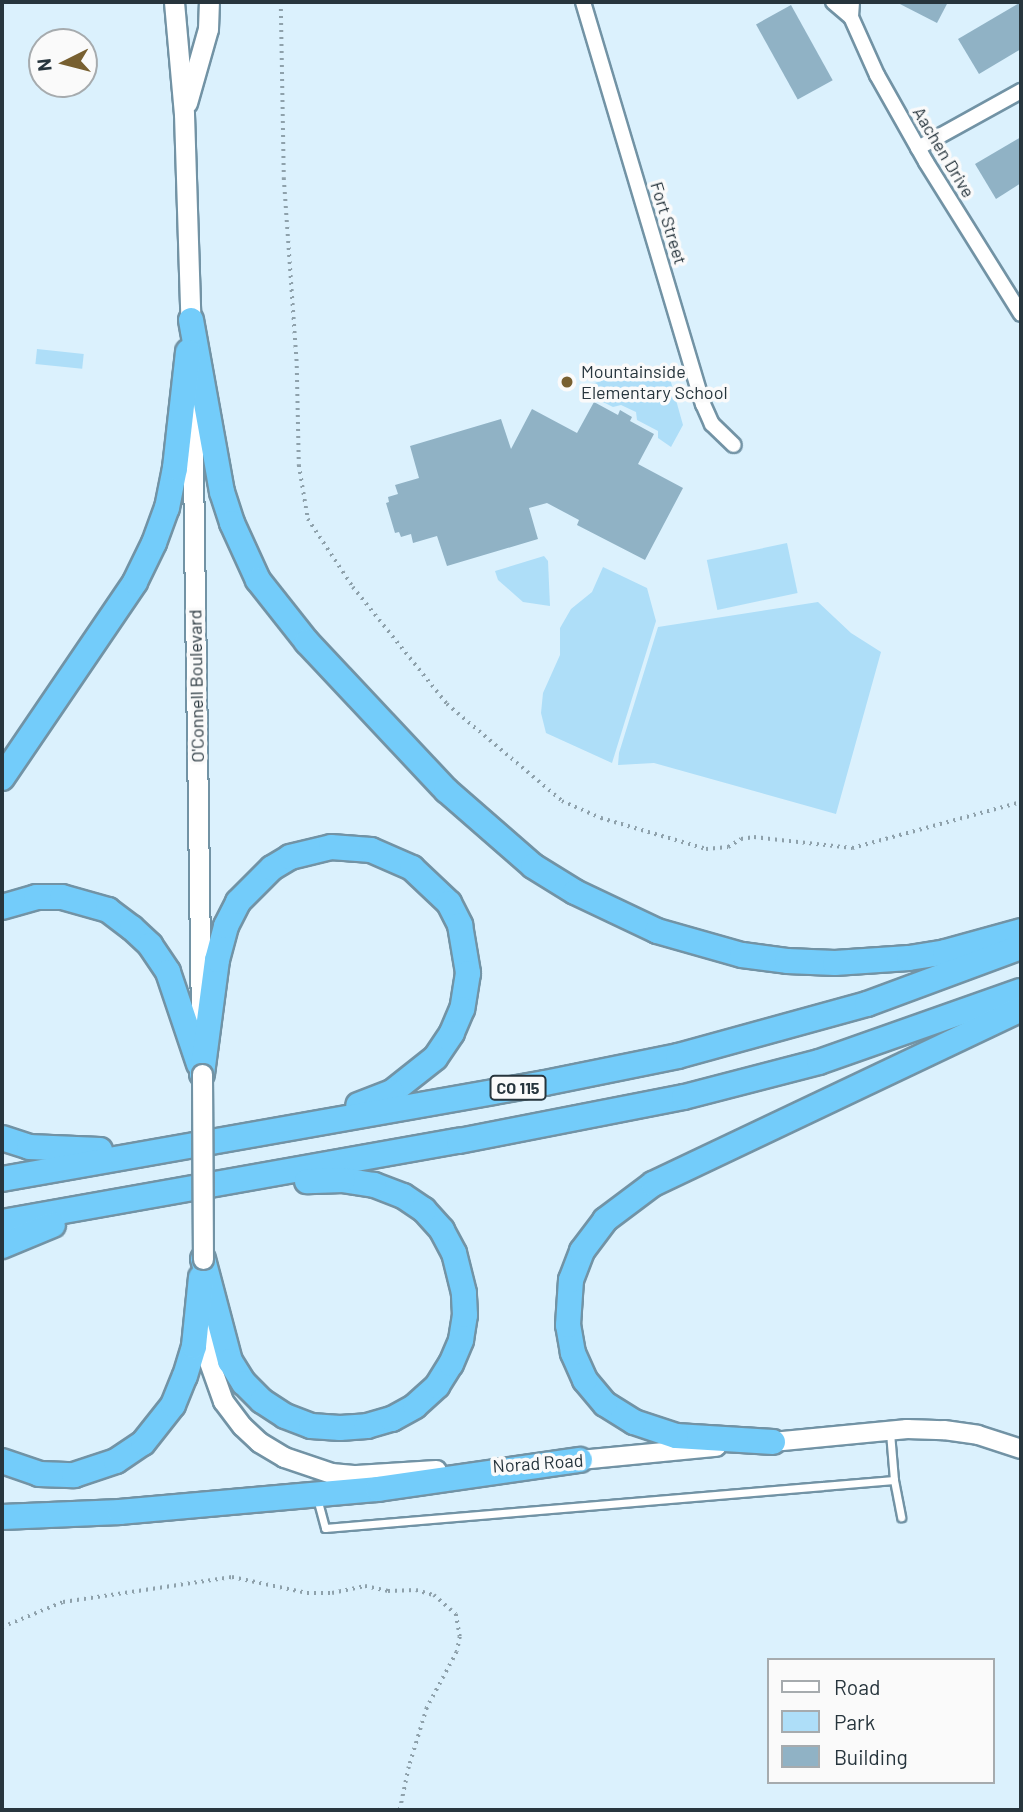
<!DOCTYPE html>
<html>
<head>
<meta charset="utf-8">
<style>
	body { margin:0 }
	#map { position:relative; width:1023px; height:1812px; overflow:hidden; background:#dbf1fd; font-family:Barlow,sans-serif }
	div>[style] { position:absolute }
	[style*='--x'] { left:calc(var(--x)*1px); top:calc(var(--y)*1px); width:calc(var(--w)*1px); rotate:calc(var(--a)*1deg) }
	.green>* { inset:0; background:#aedef8; transform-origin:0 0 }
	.building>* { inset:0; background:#90b2c5; transform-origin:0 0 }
	.path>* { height:3.5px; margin-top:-1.75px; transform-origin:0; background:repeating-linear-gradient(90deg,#8ea1ab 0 2px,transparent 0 7px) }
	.roads { filter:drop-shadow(2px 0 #7293a5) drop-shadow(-2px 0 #7293a5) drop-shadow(0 2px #7293a5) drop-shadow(0 -2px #7293a5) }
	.service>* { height:7px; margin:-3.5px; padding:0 3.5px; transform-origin:3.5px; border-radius:3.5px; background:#fff }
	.minor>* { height:14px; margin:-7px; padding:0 7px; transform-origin:7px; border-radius:7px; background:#fff }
	.tertiary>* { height:18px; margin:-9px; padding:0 9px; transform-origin:9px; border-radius:9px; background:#fff }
	.secondary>* { height:19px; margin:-9.5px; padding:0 9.5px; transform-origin:9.5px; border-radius:9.5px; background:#fff }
	.motorway>* { height:24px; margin:-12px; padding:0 12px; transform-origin:12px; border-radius:12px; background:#73ccfa }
	.bridges { filter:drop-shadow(2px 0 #7293a5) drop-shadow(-2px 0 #7293a5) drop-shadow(0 2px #7293a5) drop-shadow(0 -2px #7293a5) }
	.secondary-bridge>* { height:19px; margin:-9.5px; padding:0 9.5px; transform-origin:9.5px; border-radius:9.5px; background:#fff }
	.dots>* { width:19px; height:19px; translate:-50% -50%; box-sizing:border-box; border:4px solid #fafafa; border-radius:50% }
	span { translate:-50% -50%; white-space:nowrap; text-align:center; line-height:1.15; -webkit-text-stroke:7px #fafafa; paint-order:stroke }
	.shield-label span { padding:2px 5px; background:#fafafa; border:2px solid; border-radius:5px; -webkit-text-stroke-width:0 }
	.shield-label { font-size:16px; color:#27353d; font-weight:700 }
	.street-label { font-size:18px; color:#27353d }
	.poi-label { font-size:18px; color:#27353d }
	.left { translate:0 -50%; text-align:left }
	.frame { position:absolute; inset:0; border:4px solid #27353d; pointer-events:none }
	.legend { position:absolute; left:767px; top:1658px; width:228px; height:126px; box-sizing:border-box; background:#fafafa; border:2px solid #a6abae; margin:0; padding:9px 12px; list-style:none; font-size:21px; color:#27353d }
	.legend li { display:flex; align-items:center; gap:14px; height:35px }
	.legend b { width:35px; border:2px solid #a6abae }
	.north { position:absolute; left:28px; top:28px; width:70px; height:70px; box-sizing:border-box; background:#fafafa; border:2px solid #a6abae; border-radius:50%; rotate:264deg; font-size:19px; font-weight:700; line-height:28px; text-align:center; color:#27353d }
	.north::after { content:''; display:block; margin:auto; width:24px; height:32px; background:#786031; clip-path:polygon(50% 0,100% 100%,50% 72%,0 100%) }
</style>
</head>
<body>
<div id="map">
	<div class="green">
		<i style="left:37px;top:349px;width:47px;height:15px;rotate:6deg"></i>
		<i style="clip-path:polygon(650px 367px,669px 375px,683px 425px,671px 447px,658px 438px,658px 431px,637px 420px,636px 412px,621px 405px,613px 407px,595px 398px,591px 384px)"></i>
		<i style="left:787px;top:543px;width:51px;height:82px;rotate:78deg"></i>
		<i style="clip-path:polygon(544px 556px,548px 561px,550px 606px,523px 602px,498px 580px,495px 571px)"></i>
		<i style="clip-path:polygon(603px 567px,647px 588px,656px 621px,612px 763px,546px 733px,541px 713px,543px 693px,560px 655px,560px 628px,571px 609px,592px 592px)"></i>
		<i style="clip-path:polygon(818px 602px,851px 633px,881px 652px,836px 814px,654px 763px,618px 765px,619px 753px,658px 627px)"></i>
	</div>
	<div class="building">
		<i style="clip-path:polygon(896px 2px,948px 2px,937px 23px)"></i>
		<i style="clip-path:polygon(1021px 2px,1021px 49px,979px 74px,958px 39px)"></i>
		<i style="left:791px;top:5px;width:86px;height:40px;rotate:61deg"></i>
		<i style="clip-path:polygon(1021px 137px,1021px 183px,996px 199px,975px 164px)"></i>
		<i style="clip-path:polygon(594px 402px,618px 415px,620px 410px,632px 417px,630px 421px,654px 434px,638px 464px,683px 488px,645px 560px,577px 525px,579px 520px,547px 503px,529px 508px,538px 539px,447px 566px,437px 536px,413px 543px,411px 534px,401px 537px,399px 532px,395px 533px,386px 503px,389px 502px,388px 497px,398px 494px,395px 485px,419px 478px,410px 446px,501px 419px,511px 449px,532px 409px,577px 433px)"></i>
	</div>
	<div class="path">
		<i style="--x:281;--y:2;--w:176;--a:89"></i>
		<i style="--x:284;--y:178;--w:188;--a:86"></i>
		<i style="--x:297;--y:366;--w:99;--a:88.8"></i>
		<i style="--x:299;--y:465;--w:55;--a:80.5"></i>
		<i style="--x:308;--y:519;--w:82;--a:56.5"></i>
		<i style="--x:353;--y:587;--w:150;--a:51.2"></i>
		<i style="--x:447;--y:704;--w:150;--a:40.1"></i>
		<i style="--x:562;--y:801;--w:43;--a:23.6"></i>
		<i style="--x:601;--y:818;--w:109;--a:16.4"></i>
		<i style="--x:706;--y:849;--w:22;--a:-5"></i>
		<i style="--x:728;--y:847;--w:15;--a:-32"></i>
		<i style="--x:741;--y:839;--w:13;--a:-9"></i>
		<i style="--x:754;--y:837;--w:99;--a:6.4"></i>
		<i style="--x:852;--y:848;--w:175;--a:-15.2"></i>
		<i style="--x:2;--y:1627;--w:66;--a:-22.3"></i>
		<i style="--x:63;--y:1602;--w:171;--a:-8.4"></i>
		<i style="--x:232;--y:1577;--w:77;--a:12"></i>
		<i style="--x:307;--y:1593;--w:25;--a:0"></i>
		<i style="--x:332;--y:1593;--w:34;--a:-12"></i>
		<i style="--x:365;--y:1586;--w:24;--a:12"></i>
		<i style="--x:388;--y:1591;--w:28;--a:-2"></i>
		<i style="--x:416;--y:1590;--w:19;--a:16"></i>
		<i style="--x:434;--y:1595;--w:29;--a:41"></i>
		<i style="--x:456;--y:1614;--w:23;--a:80"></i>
		<i style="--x:460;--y:1637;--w:15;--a:101"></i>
		<i style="--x:457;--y:1652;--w:64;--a:118.2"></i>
		<i style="--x:427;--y:1708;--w:62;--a:107"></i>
		<i style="--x:409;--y:1767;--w:44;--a:101.8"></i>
	</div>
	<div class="roads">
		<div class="service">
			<i style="--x:894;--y:1480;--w:38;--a:79"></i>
			<i style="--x:317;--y:1498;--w:31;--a:75"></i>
			<i style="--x:325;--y:1528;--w:571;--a:-4.82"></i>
			<i style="--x:894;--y:1480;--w:48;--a:-94.8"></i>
		</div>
		<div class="minor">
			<i style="--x:583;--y:2;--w:420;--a:73.4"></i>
			<i style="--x:703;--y:404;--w:22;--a:66"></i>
			<i style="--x:712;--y:424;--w:30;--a:44"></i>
			<i style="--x:833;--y:2;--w:23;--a:40"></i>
			<i style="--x:852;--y:2;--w:15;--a:94"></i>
			<i style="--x:851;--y:17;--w:64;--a:65.9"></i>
			<i style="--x:877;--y:75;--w:100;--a:60.6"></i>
			<i style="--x:926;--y:162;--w:179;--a:58"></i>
			<i style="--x:918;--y:148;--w:118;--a:-29"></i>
		</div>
		<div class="tertiary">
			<i style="--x:762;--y:1443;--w:146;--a:-5.5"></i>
			<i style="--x:907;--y:1429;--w:37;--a:2"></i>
			<i style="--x:944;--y:1430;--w:34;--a:8"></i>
			<i style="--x:978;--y:1435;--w:45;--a:18"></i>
			<i style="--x:580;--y:1460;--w:137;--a:-5.5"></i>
		</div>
		<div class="secondary">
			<i style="--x:174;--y:2;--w:112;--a:84.9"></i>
			<i style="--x:184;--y:114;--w:219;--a:88.2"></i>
			<i style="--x:187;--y:103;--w:77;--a:-74.2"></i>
			<i style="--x:208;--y:29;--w:27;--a:-88"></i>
			<i style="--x:192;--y:398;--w:621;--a:89.17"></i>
			<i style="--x:203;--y:1323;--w:33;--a:83"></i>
			<i style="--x:207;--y:1356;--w:48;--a:70.4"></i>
			<i style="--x:223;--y:1401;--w:31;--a:53"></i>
			<i style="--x:242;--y:1426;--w:23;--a:43"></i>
			<i style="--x:259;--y:1442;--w:29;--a:31"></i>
			<i style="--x:284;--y:1457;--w:50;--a:18.8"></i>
			<i style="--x:331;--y:1473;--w:25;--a:5"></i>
			<i style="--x:356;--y:1475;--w:80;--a:-3.6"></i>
		</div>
		<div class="motorway">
			<i style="--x:191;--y:320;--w:175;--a:79.8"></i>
			<i style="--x:222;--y:492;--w:33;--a:72"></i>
			<i style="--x:232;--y:523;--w:63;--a:65.5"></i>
			<i style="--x:258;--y:580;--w:79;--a:51.7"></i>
			<i style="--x:307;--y:642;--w:203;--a:46.8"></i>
			<i style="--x:446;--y:790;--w:116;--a:41.1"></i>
			<i style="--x:533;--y:866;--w:49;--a:31.8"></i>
			<i style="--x:575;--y:892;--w:91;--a:25.4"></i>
			<i style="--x:657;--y:931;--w:88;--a:15.8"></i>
			<i style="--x:742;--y:955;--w:45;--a:7.6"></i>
			<i style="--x:787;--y:961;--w:48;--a:2.4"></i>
			<i style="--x:835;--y:963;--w:74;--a:-3.9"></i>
			<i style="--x:909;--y:958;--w:36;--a:-9"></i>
			<i style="--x:945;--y:952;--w:79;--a:-15.4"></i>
			<i style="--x:2;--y:778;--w:237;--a:-55.8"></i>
			<i style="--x:135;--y:582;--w:43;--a:-64"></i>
			<i style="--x:154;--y:543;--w:37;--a:-70"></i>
			<i style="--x:167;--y:508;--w:41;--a:-78.7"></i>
			<i style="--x:175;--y:468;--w:117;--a:-83.6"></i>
			<i style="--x:2;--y:907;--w:35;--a:-16"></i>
			<i style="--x:36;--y:897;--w:26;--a:0"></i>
			<i style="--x:62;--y:897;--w:48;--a:15.8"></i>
			<i style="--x:108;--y:910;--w:30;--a:37"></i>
			<i style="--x:132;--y:928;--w:25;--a:43"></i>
			<i style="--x:150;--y:945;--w:32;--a:56"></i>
			<i style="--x:168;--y:972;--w:97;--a:71.4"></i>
			<i style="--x:202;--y:1074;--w:115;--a:-82.5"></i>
			<i style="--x:217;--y:960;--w:35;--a:-75"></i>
			<i style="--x:226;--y:926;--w:27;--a:-63"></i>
			<i style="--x:238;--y:902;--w:48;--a:-45"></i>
			<i style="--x:272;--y:868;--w:21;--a:-31"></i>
			<i style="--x:290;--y:857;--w:42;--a:-13.7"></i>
			<i style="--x:331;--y:847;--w:40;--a:4.3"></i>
			<i style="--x:371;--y:850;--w:45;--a:23.7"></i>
			<i style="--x:412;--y:868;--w:51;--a:43.4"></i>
			<i style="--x:449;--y:903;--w:25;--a:63"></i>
			<i style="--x:460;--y:925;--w:49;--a:80.5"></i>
			<i style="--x:468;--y:973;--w:36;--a:99"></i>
			<i style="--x:462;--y:1009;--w:26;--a:113"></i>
			<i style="--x:452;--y:1033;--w:30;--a:124"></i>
			<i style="--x:435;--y:1058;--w:55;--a:141.7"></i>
			<i style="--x:392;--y:1092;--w:36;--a:159"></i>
			<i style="--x:2;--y:1138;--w:28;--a:18"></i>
			<i style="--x:29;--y:1147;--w:71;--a:2.4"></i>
			<i style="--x:2;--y:1179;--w:551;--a:-10.03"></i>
			<i style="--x:545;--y:1083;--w:136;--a:-11.5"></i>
			<i style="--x:678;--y:1056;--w:196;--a:-15.4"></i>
			<i style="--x:867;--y:1004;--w:164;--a:-20.3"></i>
			<i style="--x:2;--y:1222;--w:464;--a:-10.1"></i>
			<i style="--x:459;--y:1141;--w:229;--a:-11.1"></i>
			<i style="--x:684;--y:1097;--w:139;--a:-14.5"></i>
			<i style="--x:819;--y:1062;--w:214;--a:-19.4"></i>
			<i style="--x:2;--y:1246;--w:55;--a:-22.4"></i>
			<i style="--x:203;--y:1259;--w:106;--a:75.2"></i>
			<i style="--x:230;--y:1361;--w:26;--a:58"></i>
			<i style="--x:244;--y:1383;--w:25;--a:45"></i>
			<i style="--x:262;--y:1401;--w:27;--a:33"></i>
			<i style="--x:285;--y:1416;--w:28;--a:21"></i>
			<i style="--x:311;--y:1426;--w:29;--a:4"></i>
			<i style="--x:340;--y:1428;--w:27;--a:-4"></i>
			<i style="--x:367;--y:1426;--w:26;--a:-16"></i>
			<i style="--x:392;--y:1419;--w:26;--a:-29"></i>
			<i style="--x:415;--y:1406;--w:30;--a:-42"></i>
			<i style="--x:437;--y:1386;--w:26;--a:-58"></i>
			<i style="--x:451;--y:1364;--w:26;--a:-67"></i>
			<i style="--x:461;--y:1340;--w:25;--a:-81"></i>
			<i style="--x:465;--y:1315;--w:22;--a:-93"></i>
			<i style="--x:464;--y:1293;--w:41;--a:-104"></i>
			<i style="--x:454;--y:1253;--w:26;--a:-118"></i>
			<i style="--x:442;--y:1230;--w:27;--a:-132"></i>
			<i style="--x:424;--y:1210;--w:25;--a:-146"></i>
			<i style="--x:403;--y:1196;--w:31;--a:-159"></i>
			<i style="--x:374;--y:1185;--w:31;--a:-171"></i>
			<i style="--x:343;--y:1180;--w:36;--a:178"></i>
			<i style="--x:773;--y:1442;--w:97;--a:-176.5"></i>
			<i style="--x:676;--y:1436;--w:44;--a:-161.6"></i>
			<i style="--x:634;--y:1422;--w:34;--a:-148"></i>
			<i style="--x:605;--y:1404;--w:31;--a:-130"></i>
			<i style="--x:585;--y:1380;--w:30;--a:-114"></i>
			<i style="--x:573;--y:1353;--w:28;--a:-100"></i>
			<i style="--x:568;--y:1325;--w:45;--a:-86.2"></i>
			<i style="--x:571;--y:1280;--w:31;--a:-69"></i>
			<i style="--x:582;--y:1251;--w:39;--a:-53"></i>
			<i style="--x:605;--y:1220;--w:60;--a:-36.9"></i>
			<i style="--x:653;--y:1184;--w:407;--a:-25.4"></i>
			<i style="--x:2;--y:1461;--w:39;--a:19"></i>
			<i style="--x:39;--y:1474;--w:35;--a:2"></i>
			<i style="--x:74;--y:1475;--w:44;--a:-18.4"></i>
			<i style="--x:116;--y:1461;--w:32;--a:-34"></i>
			<i style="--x:143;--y:1443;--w:48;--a:-51.7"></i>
			<i style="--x:173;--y:1405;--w:31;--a:-68"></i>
			<i style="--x:185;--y:1376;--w:31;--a:-73"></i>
			<i style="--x:194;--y:1346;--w:69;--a:-84.2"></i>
			<i style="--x:2;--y:1517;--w:118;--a:-2.4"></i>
			<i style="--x:120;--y:1512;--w:259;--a:-5.1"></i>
			<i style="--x:378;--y:1489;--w:204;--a:-8.2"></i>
		</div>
	</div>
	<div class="bridges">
		<div class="secondary-bridge">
			<i style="--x:202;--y:1074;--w:185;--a:89.7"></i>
		</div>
	</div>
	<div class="dots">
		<i style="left:567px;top:382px;background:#786031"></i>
	</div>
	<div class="shield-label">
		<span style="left:518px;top:1088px">CO 115</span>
	</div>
	<div class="street-label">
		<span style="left:944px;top:152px;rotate:59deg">Aachen Drive</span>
		<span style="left:669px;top:223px;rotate:73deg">Fort Street</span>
		<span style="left:196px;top:686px;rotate:-91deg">O'Connell Boulevard</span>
		<span style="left:538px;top:1463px;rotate:-4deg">Norad Road</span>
	</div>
	<div class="poi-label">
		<span class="left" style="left:581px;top:382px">Mountainside<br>Elementary School</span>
	</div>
	<div class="frame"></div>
	<ul class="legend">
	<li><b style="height:9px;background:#fff"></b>Road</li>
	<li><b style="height:19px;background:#aedef8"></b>Park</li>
	<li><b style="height:19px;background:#90b2c5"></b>Building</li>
	</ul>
	<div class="north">N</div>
</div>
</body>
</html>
